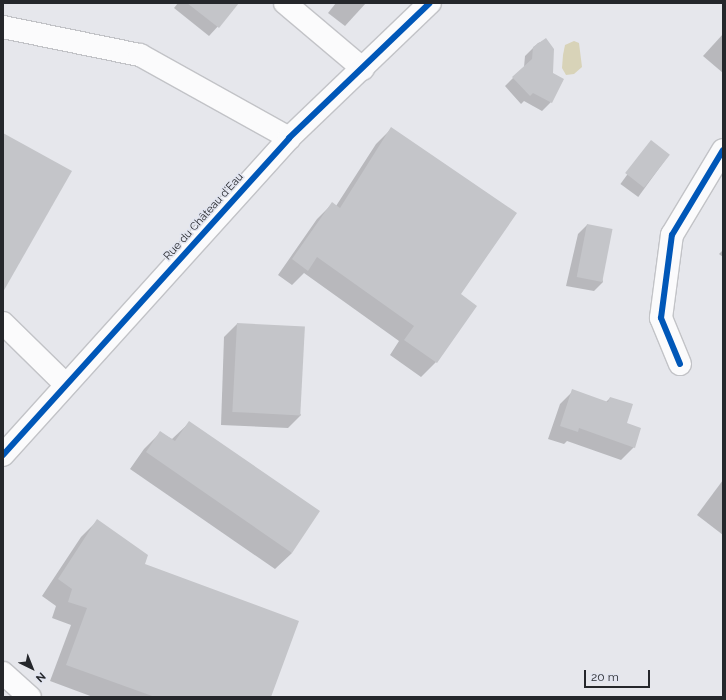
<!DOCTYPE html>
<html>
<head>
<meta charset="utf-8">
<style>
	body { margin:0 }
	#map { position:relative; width:726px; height:700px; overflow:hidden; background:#e6e7ec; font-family:Raleway,sans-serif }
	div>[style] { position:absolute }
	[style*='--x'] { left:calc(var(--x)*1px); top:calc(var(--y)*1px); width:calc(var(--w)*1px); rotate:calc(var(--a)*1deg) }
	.green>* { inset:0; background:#d8d3b8 }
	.shadow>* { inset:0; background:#0003; transform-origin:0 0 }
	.building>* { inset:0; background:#c4c5c9; transform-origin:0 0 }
	.roads { filter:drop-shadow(1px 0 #c2c3c7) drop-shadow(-1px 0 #c2c3c7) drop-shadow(0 1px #c2c3c7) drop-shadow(0 -1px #c2c3c7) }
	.minor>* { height:22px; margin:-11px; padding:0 11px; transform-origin:11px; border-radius:11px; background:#fbfbfc }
	.cycleway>* { height:6px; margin:-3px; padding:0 3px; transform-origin:3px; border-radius:3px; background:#0057b8 }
	span { translate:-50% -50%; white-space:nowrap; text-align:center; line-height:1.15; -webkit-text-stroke:3px #e2e5f0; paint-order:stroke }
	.street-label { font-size:11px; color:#25272b }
	.frame { position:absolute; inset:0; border:4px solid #25272b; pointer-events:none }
	.north { position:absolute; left:12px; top:648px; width:40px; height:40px; -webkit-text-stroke:3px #e2e5f0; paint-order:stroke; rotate:137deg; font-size:11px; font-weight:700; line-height:16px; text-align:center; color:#25272b }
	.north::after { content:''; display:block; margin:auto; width:14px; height:18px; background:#25272b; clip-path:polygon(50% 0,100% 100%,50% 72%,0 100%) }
	.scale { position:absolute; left:584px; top:670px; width:66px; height:18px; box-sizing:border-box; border:2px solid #25272b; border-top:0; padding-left:5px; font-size:12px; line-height:14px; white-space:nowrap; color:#25272b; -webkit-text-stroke:3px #e2e5f0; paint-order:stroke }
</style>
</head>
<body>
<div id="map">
	<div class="green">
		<i style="clip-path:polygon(574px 41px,579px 43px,582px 67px,574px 74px,566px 75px,562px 68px,563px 55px,565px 45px)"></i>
	</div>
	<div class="shadow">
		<i style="clip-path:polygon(178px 3px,225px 3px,233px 10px,209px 36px,174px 8px)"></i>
		<i style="clip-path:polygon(336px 3px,366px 3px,345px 26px,328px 13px)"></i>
		<i style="clip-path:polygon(723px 34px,723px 73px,703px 56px)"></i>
		<i style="clip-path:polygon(546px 40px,552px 74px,563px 80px,551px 102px,542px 111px,524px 101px,521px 104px,505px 86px,524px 67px,525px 56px,538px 43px)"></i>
		<i style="clip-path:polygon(391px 129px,460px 294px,436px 362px,421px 377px,390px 355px,399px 341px,304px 273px,292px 285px,278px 275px,317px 219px,332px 204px,336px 206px,376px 144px)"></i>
		<i style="left:651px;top:142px;width:22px;height:52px;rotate:36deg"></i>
		<i style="clip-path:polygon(587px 225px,603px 282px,594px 291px,566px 286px,578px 234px)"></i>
		<i style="clip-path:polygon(723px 250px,723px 257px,719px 254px)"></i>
		<i style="clip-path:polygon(237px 324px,301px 415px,288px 428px,221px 425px,224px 337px)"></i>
		<i style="clip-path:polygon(573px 391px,606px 402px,610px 398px,625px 424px,634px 447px,621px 460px,567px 441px,564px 444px,548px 439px,560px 404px)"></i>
		<i style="clip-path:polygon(189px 423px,292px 553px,275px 569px,130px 469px,144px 449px,160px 433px,172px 439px)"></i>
		<i style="clip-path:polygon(723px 480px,723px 535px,697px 515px)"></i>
		<i style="clip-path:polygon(97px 521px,144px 565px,270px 697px,93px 697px,50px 681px,71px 625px,52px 618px,56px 606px,42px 596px,81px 537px)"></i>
	</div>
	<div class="building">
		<i style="clip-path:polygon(187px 3px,239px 3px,219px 28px)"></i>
		<i style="clip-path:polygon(546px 38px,554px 49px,553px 73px,564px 79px,552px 103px,533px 93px,530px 96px,512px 77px,532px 59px,533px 47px)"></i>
		<i style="clip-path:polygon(391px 127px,517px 213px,461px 294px,477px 306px,437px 363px,404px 340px,414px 326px,317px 257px,308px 271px,292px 259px,332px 202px,340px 208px)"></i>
		<i style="clip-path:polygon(3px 133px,72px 171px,3px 292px)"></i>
		<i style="left:651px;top:140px;width:24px;height:42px;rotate:38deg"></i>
		<i style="left:587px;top:224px;width:26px;height:54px;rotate:11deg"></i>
		<i style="left:237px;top:323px;width:68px;height:89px;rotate:3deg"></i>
		<i style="clip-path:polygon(572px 389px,608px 402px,610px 397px,633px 404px,627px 423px,641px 428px,635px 448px,579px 428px,578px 432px,560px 426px)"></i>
		<i style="clip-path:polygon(189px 421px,320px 511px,292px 553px,146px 452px,160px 431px,175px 441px)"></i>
		<i style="clip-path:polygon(97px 519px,148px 555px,145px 564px,299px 621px,271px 697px,155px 697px,66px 665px,87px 608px,68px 602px,72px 589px,58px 579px)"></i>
	</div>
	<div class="roads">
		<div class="minor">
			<i style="--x:285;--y:3;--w:102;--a:40.2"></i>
			<i style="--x:3;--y:27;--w:140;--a:11.6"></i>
			<i style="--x:140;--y:55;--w:171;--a:29.1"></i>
			<i style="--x:3;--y:323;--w:88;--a:44.5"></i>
			<i style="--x:680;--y:364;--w:50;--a:-112.4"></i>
			<i style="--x:661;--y:318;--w:84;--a:-82.5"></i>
			<i style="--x:672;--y:235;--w:99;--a:-59"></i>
			<i style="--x:3;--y:455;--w:427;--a:-47.9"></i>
			<i style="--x:289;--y:138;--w:195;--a:-43.8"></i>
			<i style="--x:3;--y:673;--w:36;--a:42"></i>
		</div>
	</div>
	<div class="cycleway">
		<i style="--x:680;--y:364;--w:50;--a:-112.4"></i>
		<i style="--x:661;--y:318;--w:84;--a:-82.5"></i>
		<i style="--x:672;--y:235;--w:99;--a:-59"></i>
		<i style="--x:3;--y:455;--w:427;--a:-47.9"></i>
		<i style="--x:289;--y:138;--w:195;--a:-43.8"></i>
	</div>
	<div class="street-label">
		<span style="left:204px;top:217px;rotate:-48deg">Rue du Château d'Eau</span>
	</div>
	<div class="frame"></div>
	<div class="north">N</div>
	<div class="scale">20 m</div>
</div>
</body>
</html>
